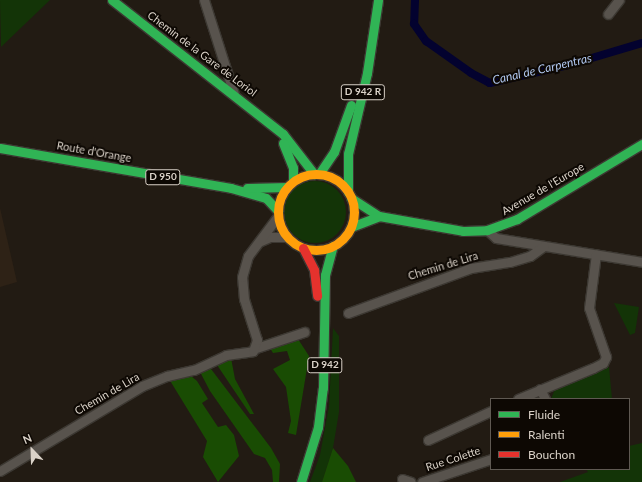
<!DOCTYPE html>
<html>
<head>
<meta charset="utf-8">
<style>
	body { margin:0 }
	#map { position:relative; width:642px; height:482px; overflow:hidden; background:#221b13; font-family:Lato,sans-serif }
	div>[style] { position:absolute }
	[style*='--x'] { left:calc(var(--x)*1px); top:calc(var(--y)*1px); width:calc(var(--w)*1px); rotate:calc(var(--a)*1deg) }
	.industrial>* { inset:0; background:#2e2216 }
	.green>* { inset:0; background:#133407 }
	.round { border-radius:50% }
	.forest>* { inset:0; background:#194c03 }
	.canal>* { height:8px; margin:-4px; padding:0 4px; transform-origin:4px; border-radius:4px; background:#03022f }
	.roads { filter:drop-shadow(1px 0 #3c3832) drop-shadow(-1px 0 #3c3832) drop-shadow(0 1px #3c3832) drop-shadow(0 -1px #3c3832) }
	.street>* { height:9px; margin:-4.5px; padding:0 4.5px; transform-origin:4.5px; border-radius:4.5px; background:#58534d }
	.fast>* { height:9px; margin:-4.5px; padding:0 4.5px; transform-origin:4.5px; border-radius:4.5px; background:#30b455 }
	.slow>* { height:9px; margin:-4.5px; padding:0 4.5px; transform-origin:4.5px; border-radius:4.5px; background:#ff9f0a }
	.slow>.ring { margin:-4.5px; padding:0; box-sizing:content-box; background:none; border:9px solid #ff9f0a; border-radius:50% }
	.jam>* { height:9px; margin:-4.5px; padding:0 4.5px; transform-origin:4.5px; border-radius:4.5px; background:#e5322d }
	span { translate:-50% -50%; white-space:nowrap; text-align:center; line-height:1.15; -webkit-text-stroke:4px #0d0803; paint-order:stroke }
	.shield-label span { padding:1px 3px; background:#0d0803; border:1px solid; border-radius:3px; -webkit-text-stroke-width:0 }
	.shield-label { font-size:10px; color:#dad2c8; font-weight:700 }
	.street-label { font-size:11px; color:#dad2c8 }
	.water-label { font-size:12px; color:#b0c7ef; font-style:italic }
	.legend { position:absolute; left:490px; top:398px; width:140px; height:72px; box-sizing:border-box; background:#0d0803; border:1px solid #5f5952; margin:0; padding:5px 7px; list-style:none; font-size:12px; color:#dad2c8 }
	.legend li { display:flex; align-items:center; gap:8px; height:20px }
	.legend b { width:20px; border:1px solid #5f5952 }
	.north { position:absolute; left:12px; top:430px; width:40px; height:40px; -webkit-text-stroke:3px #0d0803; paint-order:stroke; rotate:337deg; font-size:11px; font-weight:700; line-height:16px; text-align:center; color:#dad2c8 }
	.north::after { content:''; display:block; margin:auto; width:14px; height:18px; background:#dad2c8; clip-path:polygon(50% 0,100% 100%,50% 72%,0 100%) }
</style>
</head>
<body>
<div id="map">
	<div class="industrial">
		<i style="clip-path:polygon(0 208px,17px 282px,0 287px)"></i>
	</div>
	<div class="green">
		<i style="clip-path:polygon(0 0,50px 0,1px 47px)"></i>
		<i class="round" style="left:284px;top:181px;width:62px;height:62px"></i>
		<i style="clip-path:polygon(614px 303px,639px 307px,635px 333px,630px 335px)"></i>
		<i style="clip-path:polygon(333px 328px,339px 336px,339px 412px,333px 448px,322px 482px,310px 482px,320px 455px,329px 406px)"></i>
		<i style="clip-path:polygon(609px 367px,612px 399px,551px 399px,555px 389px)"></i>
		<i style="clip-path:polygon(642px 443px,642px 482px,560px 482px,588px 472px,586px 469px,629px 469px,629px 446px)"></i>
	</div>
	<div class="forest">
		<i style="clip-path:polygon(298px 339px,309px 356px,296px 435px,288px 433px,291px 421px,286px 387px,273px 369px,290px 360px,287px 351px,273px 353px,270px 348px)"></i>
		<i style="clip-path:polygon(231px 358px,235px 379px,254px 414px,250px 414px,215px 362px)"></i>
		<i style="clip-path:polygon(208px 365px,271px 448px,280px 464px,279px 482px,273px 482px,272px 470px,265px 458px,254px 454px,210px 391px,200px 372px)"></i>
		<i style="clip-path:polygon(191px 376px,197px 381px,208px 399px,202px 403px,218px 427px,226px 425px,234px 435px,239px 456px,218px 482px,203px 457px,207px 441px,169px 379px)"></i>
		<i style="clip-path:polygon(333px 448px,348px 466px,356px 482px,322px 482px)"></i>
	</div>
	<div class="canal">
		<i style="--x:415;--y:0;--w:24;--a:92"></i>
		<i style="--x:414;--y:24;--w:21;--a:55"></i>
		<i style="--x:426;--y:41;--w:55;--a:35.4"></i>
		<i style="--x:471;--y:73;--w:21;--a:28"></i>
		<i style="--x:490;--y:83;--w:77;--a:-12.8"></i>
		<i style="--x:565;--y:66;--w:80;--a:-16.6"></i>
	</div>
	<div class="roads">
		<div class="street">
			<i style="--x:204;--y:0;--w:99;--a:72.3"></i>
			<i style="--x:608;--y:14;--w:18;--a:-52"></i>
			<i style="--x:487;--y:230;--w:12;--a:42"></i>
			<i style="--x:496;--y:238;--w:148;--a:9.3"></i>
			<i style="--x:261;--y:241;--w:10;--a:-24"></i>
			<i style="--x:270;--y:237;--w:17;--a:0"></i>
			<i style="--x:348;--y:313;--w:131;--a:-20.1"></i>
			<i style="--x:471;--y:268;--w:39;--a:-9"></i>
			<i style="--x:510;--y:262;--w:21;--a:-17"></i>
			<i style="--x:530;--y:256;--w:17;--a:-36"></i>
			<i style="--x:256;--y:348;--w:51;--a:-18.4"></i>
			<i style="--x:540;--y:389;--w:11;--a:63"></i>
			<i style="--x:518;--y:399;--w:81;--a:-22.5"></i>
			<i style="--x:593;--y:368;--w:11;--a:-27"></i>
			<i style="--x:603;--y:363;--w:7;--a:-63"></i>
			<i style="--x:606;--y:357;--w:52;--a:-109.1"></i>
			<i style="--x:589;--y:308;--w:54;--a:-82.6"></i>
			<i style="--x:428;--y:440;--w:69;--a:-24.7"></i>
			<i style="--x:0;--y:471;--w:165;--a:-30.9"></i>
			<i style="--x:142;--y:386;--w:27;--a:-22"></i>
			<i style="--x:167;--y:376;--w:28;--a:-13"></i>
			<i style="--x:194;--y:370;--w:35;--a:-25"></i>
			<i style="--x:226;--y:355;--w:27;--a:-8"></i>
			<i style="--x:253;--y:351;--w:12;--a:-70"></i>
			<i style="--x:257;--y:340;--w:43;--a:-107.6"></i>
			<i style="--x:244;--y:299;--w:22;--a:-95"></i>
			<i style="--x:242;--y:277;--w:22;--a:-74"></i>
			<i style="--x:248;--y:256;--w:50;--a:-53.1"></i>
			<i style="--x:402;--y:479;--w:9;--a:18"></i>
			<i style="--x:422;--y:482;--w:73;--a:-18.4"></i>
		</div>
		<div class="fast">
			<i style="--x:112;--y:0;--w:217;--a:38.1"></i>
			<i style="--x:283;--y:134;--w:51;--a:52.2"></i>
			<i style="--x:283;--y:143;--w:27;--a:68"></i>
			<i style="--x:293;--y:168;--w:13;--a:90"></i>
			<i style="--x:0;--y:148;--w:234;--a:9.8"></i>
			<i style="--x:231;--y:188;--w:36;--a:16"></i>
			<i style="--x:266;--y:198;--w:18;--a:47"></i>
			<i style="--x:319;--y:174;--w:27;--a:-56"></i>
			<i style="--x:334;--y:152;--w:50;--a:-70.1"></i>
			<i style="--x:247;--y:188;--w:40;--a:-1.4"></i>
			<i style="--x:348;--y:192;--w:38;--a:-90"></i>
			<i style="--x:348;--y:154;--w:83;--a:-76.8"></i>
			<i style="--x:367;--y:73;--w:74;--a:-81.4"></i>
			<i style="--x:351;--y:198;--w:33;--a:33"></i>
			<i style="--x:379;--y:216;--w:85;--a:10.1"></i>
			<i style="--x:463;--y:231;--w:24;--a:-2"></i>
			<i style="--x:487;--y:230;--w:32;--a:-20"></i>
			<i style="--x:517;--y:219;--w:146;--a:-31"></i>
			<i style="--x:351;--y:227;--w:30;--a:-21"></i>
			<i style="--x:301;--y:482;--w:58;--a:-72.8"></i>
			<i style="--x:318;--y:427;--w:39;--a:-83"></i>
			<i style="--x:323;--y:388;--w:113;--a:-89"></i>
			<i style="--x:325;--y:275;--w:30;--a:-75"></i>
		</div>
		<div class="slow">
			<i class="ring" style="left:278px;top:174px;width:67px;height:67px"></i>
		</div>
		<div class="jam">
			<i style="--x:303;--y:248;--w:25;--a:63"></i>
			<i style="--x:314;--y:270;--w:26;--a:83"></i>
		</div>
	</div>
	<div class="shield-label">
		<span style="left:363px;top:92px">D 942 R</span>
		<span style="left:163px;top:177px">D 950</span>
		<span style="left:325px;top:365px">D 942</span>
	</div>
	<div class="street-label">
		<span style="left:202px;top:54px;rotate:37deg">Chemin de la Gare de Loriol</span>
		<span style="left:94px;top:152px;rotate:10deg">Route d'Orange</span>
		<span style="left:543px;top:189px;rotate:-30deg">Avenue de l'Europe</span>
		<span style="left:443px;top:266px;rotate:-17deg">Chemin de Lira</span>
		<span style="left:107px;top:394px;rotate:-30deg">Chemin de Lira</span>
		<span style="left:453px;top:459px;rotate:-18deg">Rue Colette</span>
	</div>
	<div class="water-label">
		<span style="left:542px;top:69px;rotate:-13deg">Canal de Carpentras</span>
	</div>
	<ul class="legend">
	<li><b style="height:5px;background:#30b455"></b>Fluide</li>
	<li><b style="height:5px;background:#ff9f0a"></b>Ralenti</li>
	<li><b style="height:5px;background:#e5322d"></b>Bouchon</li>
	</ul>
	<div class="north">N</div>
</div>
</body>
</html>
